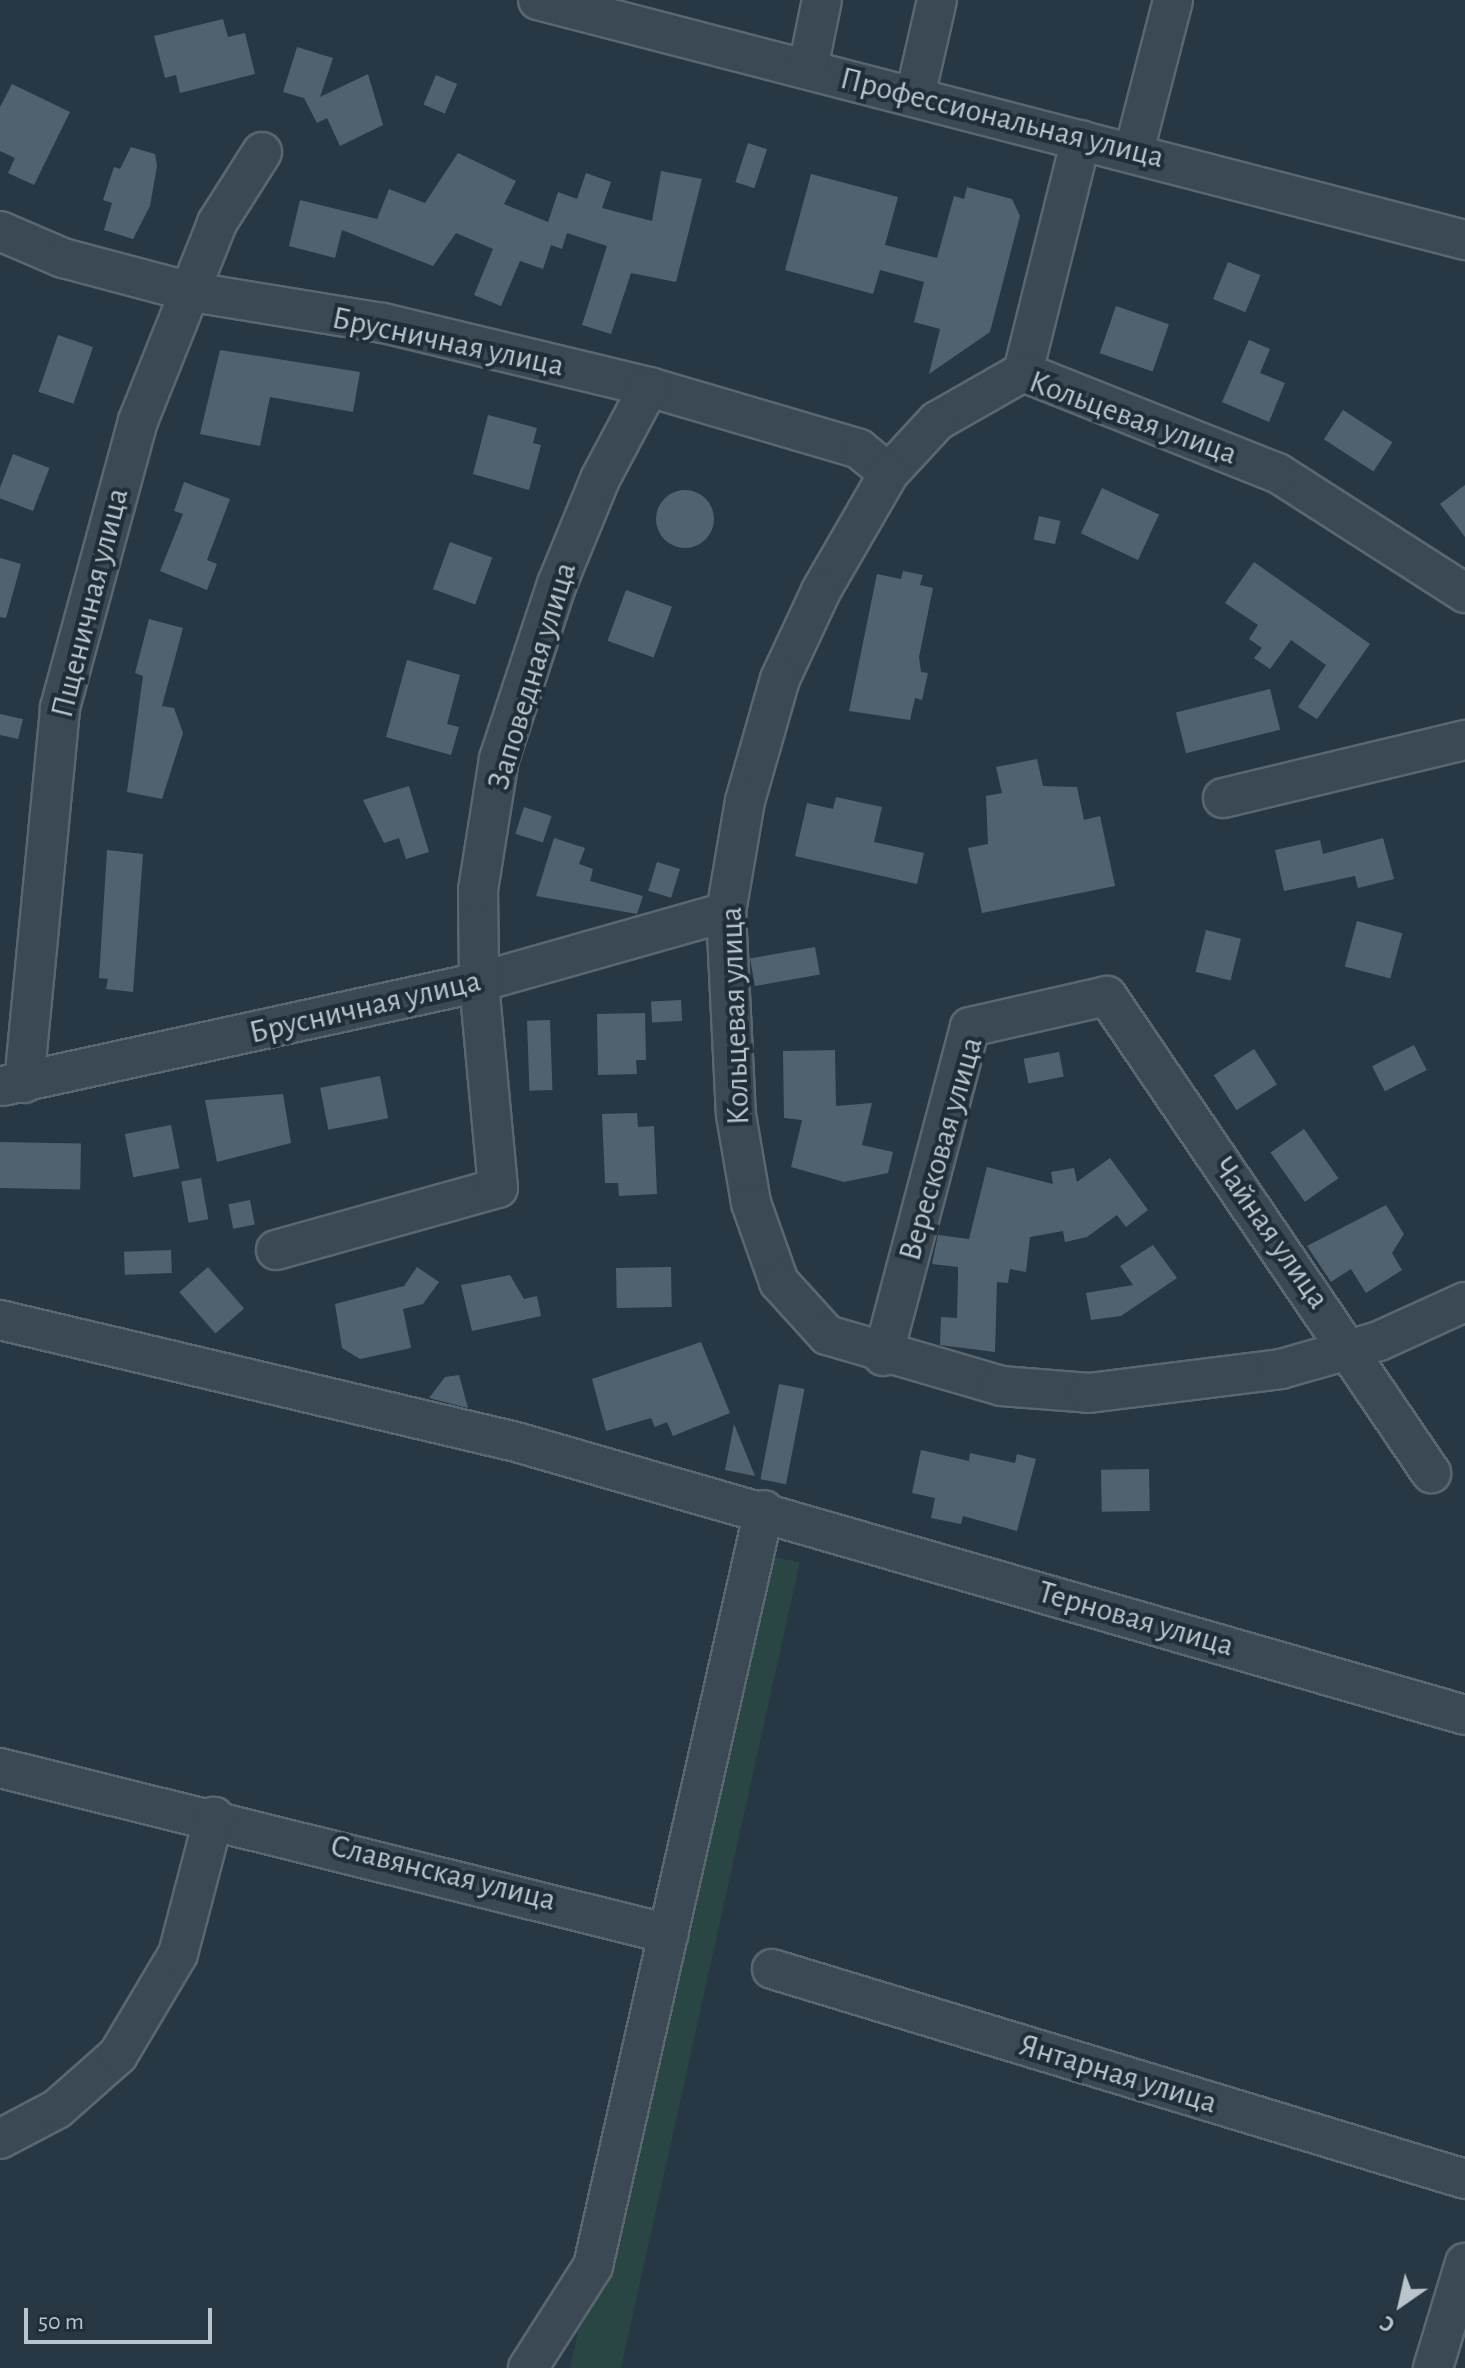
<!DOCTYPE html>
<html>
<head>
<meta charset="utf-8">
<style>
	body { margin:0 }
	#map { position:relative; width:1465px; height:2368px; overflow:hidden; background:#273844; font-family:"Alegreya Sans",sans-serif }
	div>[style] { position:absolute }
	[style*='--x'] { left:calc(var(--x)*1px); top:calc(var(--y)*1px); width:calc(var(--w)*1px); rotate:calc(var(--a)*1deg) }
	.green>* { inset:0; background:#294544 }
	.building>* { inset:0; background:#50626f; transform-origin:0 0 }
	.round { border-radius:50% }
	.roads { filter:drop-shadow(2px 0 #5a6771) drop-shadow(-2px 0 #5a6771) drop-shadow(0 2px #5a6771) drop-shadow(0 -2px #5a6771) }
	.minor>* { height:38px; margin:-19px; padding:0 19px; transform-origin:19px; border-radius:19px; background:#3b4954 }
	span { translate:-50% -50%; white-space:nowrap; text-align:center; line-height:1.15; -webkit-text-stroke:8px #202e39; paint-order:stroke }
	.street-label { font-size:32px; color:#b9c4cd }
	.north { position:absolute; left:1361px; top:2264px; width:80px; height:80px; -webkit-text-stroke:6px #202e39; paint-order:stroke; rotate:214deg; font-size:22px; font-weight:700; line-height:32px; text-align:center; color:#b9c4cd }
	.north::after { content:''; display:block; margin:auto; width:28px; height:36px; background:#b9c4cd; clip-path:polygon(50% 0,100% 100%,50% 72%,0 100%) }
	.scale { position:absolute; left:24px; top:2308px; width:188px; height:36px; box-sizing:border-box; border:4px solid #b9c4cd; border-top:0; padding-left:10px; font-size:24px; line-height:28px; white-space:nowrap; color:#b9c4cd; -webkit-text-stroke:6px #202e39; paint-order:stroke }
</style>
</head>
<body>
<div id="map">
	<div class="green">
		<i style="clip-path:polygon(762px 1555px,800px 1562px,621px 2368px,570px 2368px,744px 1592px)"></i>
	</div>
	<div class="building">
		<i style="clip-path:polygon(223px 19px,228px 37px,245px 33px,255px 74px,180px 93px,176px 75px,165px 78px,154px 36px)"></i>
		<i style="clip-path:polygon(297px 47px,333px 58px,320px 97px,368px 74px,383px 125px,340px 146px,327px 118px,317px 123px,304px 98px,283px 92px)"></i>
		<i style="left:436px;top:75px;width:23px;height:32px;rotate:23deg"></i>
		<i style="clip-path:polygon(12px 84px,70px 112px,34px 185px,8px 173px,15px 158px,0 151px,0 107px)"></i>
		<i style="left:748px;top:143px;width:20px;height:41px;rotate:18deg"></i>
		<i style="clip-path:polygon(131px 147px,155px 154px,157px 166px,150px 206px,133px 239px,104px 230px,112px 203px,103px 200px,114px 167px,120px 169px)"></i>
		<i style="clip-path:polygon(458px 153px,516px 181px,504px 204px,548px 222px,558px 192px,577px 199px,586px 173px,611px 182px,602px 208px,652px 221px,661px 171px,702px 179px,676px 282px,631px 273px,611px 334px,582px 325px,607px 246px,567px 233px,562px 249px,551px 245px,543px 269px,520px 261px,501px 306px,474px 295px,493px 249px,456px 233px,433px 266px,342px 230px,335px 258px,289px 246px,300px 200px,377px 219px,389px 189px,425px 203px)"></i>
		<i style="clip-path:polygon(811px 174px,898px 197px,885px 245px,937px 258px,954px 196px,964px 199px,967px 187px,1012px 199px,1020px 216px,990px 332px,929px 374px,940px 329px,914px 322px,924px 282px,880px 270px,873px 294px,785px 270px)"></i>
		<i style="left:1228px;top:262px;width:35px;height:40px;rotate:22deg"></i>
		<i style="left:1116px;top:306px;width:56px;height:50px;rotate:19deg"></i>
		<i style="left:58px;top:335px;width:37px;height:60px;rotate:19deg"></i>
		<i style="clip-path:polygon(1249px 340px,1270px 349px,1260px 373px,1285px 383px,1269px 422px,1222px 402px)"></i>
		<i style="clip-path:polygon(220px 350px,360px 372px,353px 412px,270px 397px,260px 446px,200px 434px)"></i>
		<i style="left:1343px;top:410px;width:59px;height:35px;rotate:33deg"></i>
		<i style="clip-path:polygon(488px 415px,537px 428px,533px 443px,541px 445px,529px 490px,473px 474px)"></i>
		<i style="left:13px;top:454px;width:39px;height:46px;rotate:21deg"></i>
		<i style="clip-path:polygon(184px 482px,230px 499px,207px 560px,217px 564px,207px 590px,160px 571px,183px 514px,174px 511px)"></i>
		<i style="clip-path:polygon(1465px 485px,1465px 537px,1440px 504px)"></i>
		<i style="left:1102px;top:488px;width:63px;height:50px;rotate:25deg"></i>
		<i class="round" style="left:656px;top:490px;width:58px;height:58px"></i>
		<i style="left:1039px;top:516px;width:22px;height:24px;rotate:13deg"></i>
		<i style="left:450px;top:542px;width:45px;height:50px;rotate:20deg"></i>
		<i style="clip-path:polygon(0 558px,21px 564px,6px 618px,0 617px)"></i>
		<i style="clip-path:polygon(1254px 562px,1370px 644px,1317px 719px,1298px 707px,1326px 665px,1291px 640px,1270px 669px,1254px 658px,1262px 648px,1249px 639px,1258px 625px,1225px 603px)"></i>
		<i style="clip-path:polygon(903px 571px,923px 575px,920px 585px,933px 588px,919px 657px,921px 672px,928px 673px,922px 700px,915px 698px,910px 720px,849px 711px,877px 574px,901px 579px)"></i>
		<i style="left:626px;top:590px;width:49px;height:54px;rotate:20deg"></i>
		<i style="clip-path:polygon(149px 619px,183px 628px,162px 706px,174px 708px,183px 733px,162px 799px,127px 792px,143px 676px,135px 673px)"></i>
		<i style="clip-path:polygon(407px 660px,460px 675px,447px 724px,459px 727px,451px 755px,386px 737px)"></i>
		<i style="left:1270px;top:689px;width:42px;height:97px;rotate:76deg"></i>
		<i style="clip-path:polygon(0 714px,23px 719px,18px 739px,0 735px)"></i>
		<i style="clip-path:polygon(1037px 759px,1043px 786px,1077px 787px,1084px 820px,1100px 816px,1115px 886px,982px 913px,968px 848px,988px 844px,986px 796px,1002px 793px,996px 767px)"></i>
		<i style="clip-path:polygon(409px 786px,429px 852px,406px 859px,399px 838px,384px 843px,363px 800px)"></i>
		<i style="clip-path:polygon(836px 797px,882px 807px,874px 842px,924px 853px,917px 884px,795px 856px,807px 803px,833px 809px)"></i>
		<i style="left:524px;top:807px;width:29px;height:28px;rotate:18deg"></i>
		<i style="clip-path:polygon(554px 838px,585px 848px,579px 864px,593px 869px,590px 881px,643px 896px,637px 914px,536px 896px)"></i>
		<i style="clip-path:polygon(1383px 838px,1394px 879px,1358px 888px,1355px 876px,1284px 891px,1275px 850px,1320px 840px,1323px 854px)"></i>
		<i style="clip-path:polygon(107px 850px,143px 854px,133px 992px,106px 989px,108px 979px,99px 978px)"></i>
		<i style="left:657px;top:862px;width:24px;height:30px;rotate:17deg"></i>
		<i style="left:1357px;top:921px;width:47px;height:47px;rotate:15deg"></i>
		<i style="left:1206px;top:930px;width:36px;height:43px;rotate:14deg"></i>
		<i style="left:815px;top:947px;width:28px;height:66px;rotate:80deg"></i>
		<i style="left:681px;top:1000px;width:21px;height:30px;rotate:87deg"></i>
		<i style="clip-path:polygon(645px 1013px,646px 1060px,636px 1060px,637px 1074px,598px 1075px,597px 1014px)"></i>
		<i style="left:550px;top:1020px;width:70px;height:23px;rotate:88deg"></i>
		<i style="left:1414px;top:1045px;width:28px;height:47px;rotate:63deg"></i>
		<i style="left:1254px;top:1049px;width:42px;height:48px;rotate:57deg"></i>
		<i style="clip-path:polygon(835px 1050px,836px 1106px,872px 1103px,862px 1145px,893px 1152px,888px 1173px,844px 1182px,791px 1167px,802px 1120px,784px 1118px,783px 1051px)"></i>
		<i style="left:1059px;top:1052px;width:25px;height:36px;rotate:79deg"></i>
		<i style="left:380px;top:1076px;width:43px;height:61px;rotate:79deg"></i>
		<i style="clip-path:polygon(283px 1094px,291px 1143px,217px 1162px,205px 1100px)"></i>
		<i style="clip-path:polygon(637px 1113px,638px 1127px,654px 1126px,657px 1194px,619px 1196px,618px 1183px,605px 1183px,602px 1114px)"></i>
		<i style="left:171px;top:1125px;width:44px;height:47px;rotate:79deg"></i>
		<i style="left:1304px;top:1129px;width:60px;height:41px;rotate:55deg"></i>
		<i style="left:0;top:1142px;width:81px;height:46px;rotate:1deg"></i>
		<i style="clip-path:polygon(1110px 1158px,1148px 1210px,1126px 1227px,1117px 1215px,1087px 1237px,1065px 1242px,1063px 1231px,1030px 1237px,1026px 1272px,1010px 1269px,1008px 1283px,997px 1282px,995px 1352px,940px 1345px,941px 1317px,957px 1318px,958px 1277px,958px 1267px,932px 1264px,938px 1235px,969px 1239px,987px 1167px,1053px 1184px,1051px 1172px,1074px 1168px,1077px 1182px)"></i>
		<i style="left:201px;top:1178px;width:42px;height:20px;rotate:80deg"></i>
		<i style="left:250px;top:1200px;width:25px;height:22px;rotate:79deg"></i>
		<i style="clip-path:polygon(1386px 1205px,1404px 1234px,1392px 1253px,1402px 1270px,1366px 1293px,1351px 1269px,1331px 1282px,1307px 1246px)"></i>
		<i style="clip-path:polygon(1153px 1245px,1177px 1278px,1121px 1316px,1091px 1320px,1086px 1293px,1133px 1285px,1120px 1266px)"></i>
		<i style="left:171px;top:1250px;width:23px;height:47px;rotate:88deg"></i>
		<i style="left:208px;top:1267px;width:55px;height:38px;rotate:49deg"></i>
		<i style="clip-path:polygon(417px 1267px,439px 1282px,423px 1304px,403px 1309px,411px 1348px,360px 1359px,342px 1348px,335px 1304px,404px 1286px)"></i>
		<i style="left:671px;top:1267px;width:40px;height:55px;rotate:89deg"></i>
		<i style="clip-path:polygon(510px 1275px,524px 1299px,537px 1296px,541px 1316px,472px 1331px,461px 1285px)"></i>
		<i style="clip-path:polygon(701px 1342px,730px 1413px,673px 1436px,667px 1422px,655px 1427px,651px 1418px,606px 1431px,592px 1379px)"></i>
		<i style="clip-path:polygon(459px 1375px,468px 1408px,429px 1398px,445px 1377px)"></i>
		<i style="left:779px;top:1384px;width:26px;height:97px;rotate:11deg"></i>
		<i style="clip-path:polygon(734px 1424px,755px 1476px,725px 1470px)"></i>
		<i style="clip-path:polygon(921px 1450px,969px 1461px,970px 1453px,1015px 1463px,1017px 1454px,1036px 1459px,1017px 1531px,963px 1516px,961px 1524px,931px 1518px,935px 1498px,912px 1493px)"></i>
		<i style="left:1149px;top:1469px;width:42px;height:48px;rotate:89deg"></i>
	</div>
	<div class="roads">
		<div class="minor">
			<i style="--x:538;--y:0;--w:958;--a:14.52"></i>
			<i style="--x:808;--y:68;--w:69;--a:-78.4"></i>
			<i style="--x:915;--y:96;--w:98;--a:-77.1"></i>
			<i style="--x:1134;--y:151;--w:156;--a:-75.5"></i>
			<i style="--x:0;--y:231;--w:69;--a:23.2"></i>
			<i style="--x:63;--y:258;--w:128;--a:14.9"></i>
			<i style="--x:187;--y:291;--w:199;--a:9.3"></i>
			<i style="--x:383;--y:323;--w:274;--a:13.5"></i>
			<i style="--x:649;--y:387;--w:219;--a:16.4"></i>
			<i style="--x:859;--y:449;--w:38;--a:39"></i>
			<i style="--x:1023;--y:372;--w:239;--a:-76"></i>
			<i style="--x:1465;--y:593;--w:223;--a:-147.4"></i>
			<i style="--x:1277;--y:473;--w:273;--a:-158.3"></i>
			<i style="--x:1023;--y:372;--w:99;--a:150.3"></i>
			<i style="--x:937;--y:421;--w:71;--a:132.7"></i>
			<i style="--x:889;--y:473;--w:136;--a:120"></i>
			<i style="--x:821;--y:591;--w:97;--a:115"></i>
			<i style="--x:780;--y:679;--w:127;--a:106"></i>
			<i style="--x:745;--y:801;--w:113;--a:99.7"></i>
			<i style="--x:726;--y:912;--w:203;--a:87.2"></i>
			<i style="--x:736;--y:1115;--w:89;--a:80.3"></i>
			<i style="--x:751;--y:1203;--w:84;--a:70.5"></i>
			<i style="--x:779;--y:1282;--w:72;--a:47.8"></i>
			<i style="--x:827;--y:1335;--w:181;--a:16.3"></i>
			<i style="--x:1001;--y:1386;--w:88;--a:4.5"></i>
			<i style="--x:1089;--y:1393;--w:193;--a:-7.1"></i>
			<i style="--x:1281;--y:1369;--w:102;--a:-15.9"></i>
			<i style="--x:1379;--y:1341;--w:94;--a:-24.4"></i>
			<i style="--x:1223;--y:798;--w:249;--a:-13.5"></i>
			<i style="--x:24;--y:1083;--w:377;--a:-84.5"></i>
			<i style="--x:60;--y:708;--w:297;--a:-74.8"></i>
			<i style="--x:138;--y:421;--w:213;--a:-68.2"></i>
			<i style="--x:217;--y:223;--w:84;--a:-57.6"></i>
			<i style="--x:3;--y:1086;--w:487;--a:-12.3"></i>
			<i style="--x:479;--y:982;--w:257;--a:-15.8"></i>
			<i style="--x:276;--y:1250;--w:230;--a:-15.6"></i>
			<i style="--x:498;--y:1188;--w:207;--a:-95.3"></i>
			<i style="--x:479;--y:982;--w:92;--a:-90.6"></i>
			<i style="--x:478;--y:890;--w:133;--a:-80.9"></i>
			<i style="--x:499;--y:759;--w:184;--a:-71.7"></i>
			<i style="--x:557;--y:584;--w:113;--a:-67.7"></i>
			<i style="--x:600;--y:479;--w:104;--a:-62"></i>
			<i style="--x:0;--y:1320;--w:530;--a:13.3"></i>
			<i style="--x:516;--y:1442;--w:987;--a:16.05"></i>
			<i style="--x:883;--y:1356;--w:340;--a:-75.2"></i>
			<i style="--x:970;--y:1027;--w:140;--a:-12.8"></i>
			<i style="--x:1107;--y:996;--w:577;--a:55.81"></i>
			<i style="--x:0;--y:1768;--w:689;--a:13.94"></i>
			<i style="--x:772;--y:1969;--w:724;--a:16.86"></i>
			<i style="--x:0;--y:2139;--w:64;--a:-27.8"></i>
			<i style="--x:57;--y:2109;--w:81;--a:-41.5"></i>
			<i style="--x:118;--y:2055;--w:117;--a:-59.3"></i>
			<i style="--x:178;--y:1954;--w:142;--a:-75.3"></i>
			<i style="--x:528;--y:2368;--w:121;--a:-57.5"></i>
			<i style="--x:593;--y:2266;--w:775;--a:-77.25"></i>
			<i style="--x:1433;--y:2368;--w:110;--a:-73.1"></i>
		</div>
	</div>
	<div class="street-label">
		<span style="left:1002px;top:118px;rotate:14deg">Профессиональная улица</span>
		<span style="left:448px;top:342px;rotate:12deg">Брусничная улица</span>
		<span style="left:1133px;top:418px;rotate:20deg">Кольцевая улица</span>
		<span style="left:90px;top:603px;rotate:-76deg">Пщеничная улица</span>
		<span style="left:532px;top:676px;rotate:-73deg">Заповедная улица</span>
		<span style="left:365px;top:1007px;rotate:-13deg">Брусничная улица</span>
		<span style="left:735px;top:1016px;rotate:-92deg">Кольцевая улица</span>
		<span style="left:941px;top:1149px;rotate:-74deg">Вересковая улица</span>
		<span style="left:1271px;top:1233px;rotate:55deg">Чайная улица</span>
		<span style="left:1136px;top:1619px;rotate:16deg">Терновая улица</span>
		<span style="left:443px;top:1873px;rotate:14deg">Славянская улица</span>
		<span style="left:1118px;top:2074px;rotate:17deg">Янтарная улица</span>
	</div>
	<div class="north">С</div>
	<div class="scale">50 m</div>
</div>
</body>
</html>
